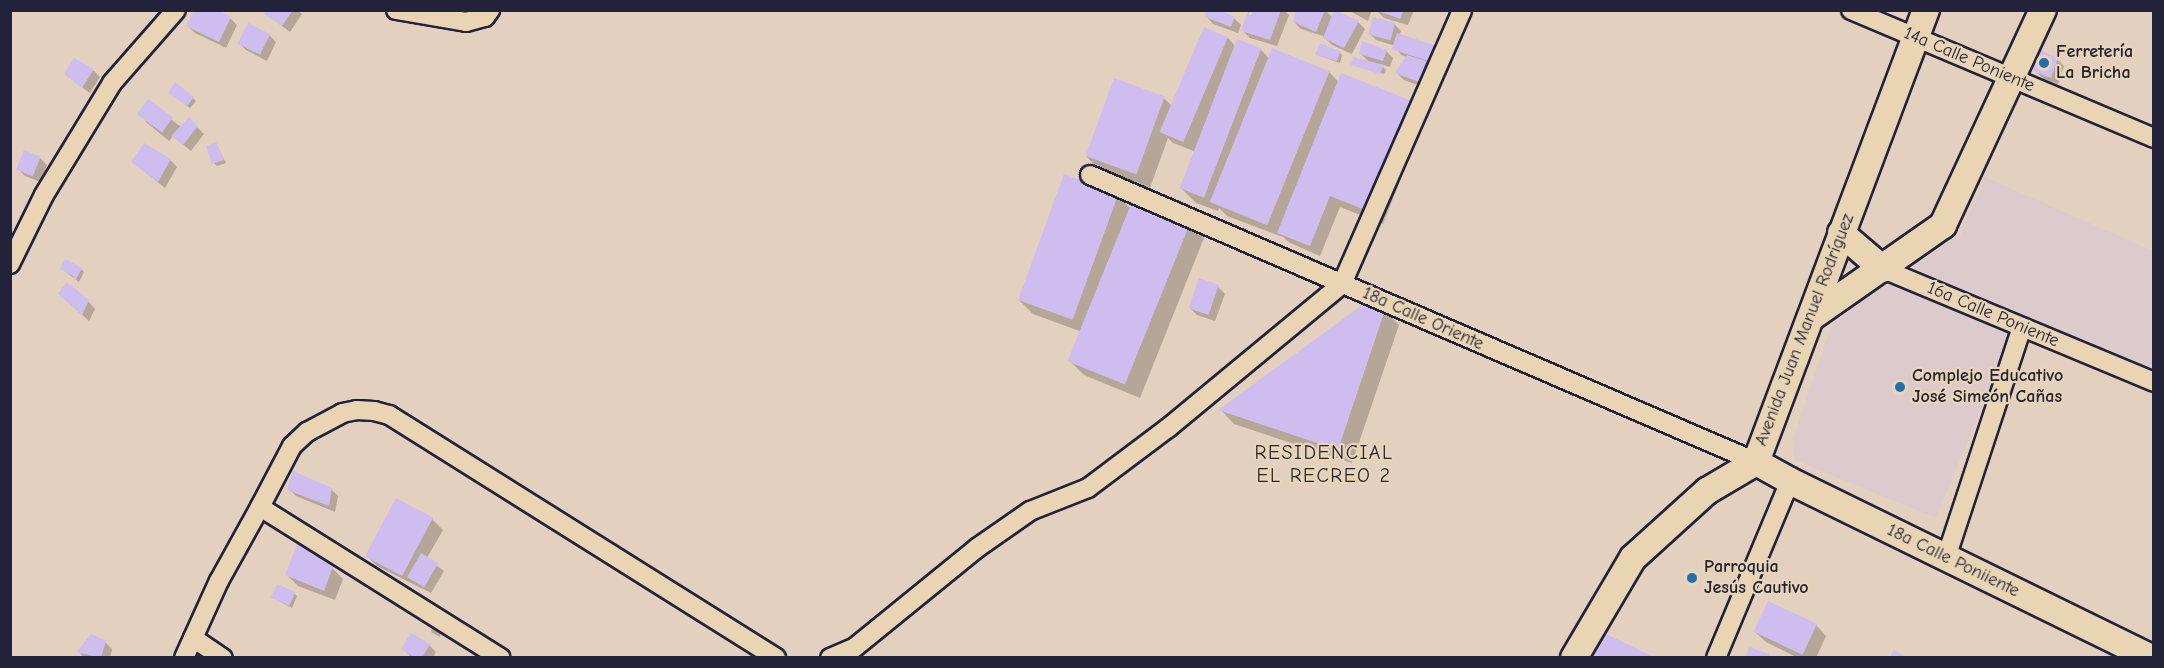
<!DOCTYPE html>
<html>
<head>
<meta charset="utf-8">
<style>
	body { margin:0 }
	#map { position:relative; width:2164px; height:668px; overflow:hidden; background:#e4d0bf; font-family:"Comic Neue",sans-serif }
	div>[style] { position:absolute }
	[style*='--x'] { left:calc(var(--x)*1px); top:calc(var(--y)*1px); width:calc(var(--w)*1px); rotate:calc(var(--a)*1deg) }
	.built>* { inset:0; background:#ddcacd }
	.shadow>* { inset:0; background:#0003 }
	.building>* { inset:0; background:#cebdee; transform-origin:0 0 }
	.roads { filter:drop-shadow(2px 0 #22223b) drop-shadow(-2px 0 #22223b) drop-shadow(0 2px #22223b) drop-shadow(0 -2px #22223b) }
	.street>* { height:18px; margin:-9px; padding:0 9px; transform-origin:9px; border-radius:9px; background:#e9d5b3 }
	.secondary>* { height:26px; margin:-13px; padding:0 13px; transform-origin:13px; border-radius:13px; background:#e9d5b3 }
	.dots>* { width:16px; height:16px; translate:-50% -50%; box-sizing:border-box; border:3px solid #e9d5b3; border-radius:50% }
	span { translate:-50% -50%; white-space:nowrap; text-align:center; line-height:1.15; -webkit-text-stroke:4.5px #e9d5b3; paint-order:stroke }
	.poi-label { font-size:18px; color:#22223b; font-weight:700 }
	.left { translate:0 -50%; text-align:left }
	.street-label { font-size:18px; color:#22223b }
	.neighbourhood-label { font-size:20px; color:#22223b; letter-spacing:1.5px }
	.frame { position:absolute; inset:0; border:12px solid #22223b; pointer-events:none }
</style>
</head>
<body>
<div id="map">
	<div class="built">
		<i style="clip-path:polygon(1985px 177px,2153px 251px,2153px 376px,1909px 266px,1960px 236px)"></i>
		<i style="clip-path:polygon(1893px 283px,2013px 332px,1936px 518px,1795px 460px,1792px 442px,1830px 329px,1865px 297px)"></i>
	</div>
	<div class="shadow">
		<i style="clip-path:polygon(268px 10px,298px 10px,302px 14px,290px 32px,266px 14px)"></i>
		<i style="clip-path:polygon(1244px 10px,1250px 10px,1248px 15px,1252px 17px,1254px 10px,1284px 10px,1289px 15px,1277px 46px,1250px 38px,1243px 31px,1249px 13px)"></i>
		<i style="clip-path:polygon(1298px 10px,1325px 10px,1333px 18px,1358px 22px,1365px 29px,1352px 54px,1332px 45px,1323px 36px,1301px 29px,1294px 22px)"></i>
		<i style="clip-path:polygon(1348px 10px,1372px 10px,1368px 21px)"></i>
		<i style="clip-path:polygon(1414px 10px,1408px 25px,1384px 18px,1377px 11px)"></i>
		<i style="clip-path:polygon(1206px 16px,1234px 18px,1241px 25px,1238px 33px,1213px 24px)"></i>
		<i style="clip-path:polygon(230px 18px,237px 25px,226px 48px,195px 33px,188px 26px)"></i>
		<i style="clip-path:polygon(1394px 24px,1401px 31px,1399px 36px,1435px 47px,1442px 54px,1438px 68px,1426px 64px,1432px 70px,1426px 88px,1404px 80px,1397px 73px,1407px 57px,1401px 55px,1395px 46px,1376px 40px,1369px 33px)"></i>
		<i style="clip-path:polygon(1205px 29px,1228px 38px,1236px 47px,1260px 49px,1270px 59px,1329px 72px,1339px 82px,1411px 103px,1425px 117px,1383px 224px,1340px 207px,1320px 256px,1290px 243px,1283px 237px,1227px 216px,1219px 208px,1218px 211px,1196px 203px,1182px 189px,1196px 152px,1173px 143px,1168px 138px,1150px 188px,1100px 170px,1086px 156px,1164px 98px,1173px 107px)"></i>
		<i style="clip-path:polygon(269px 35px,276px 42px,267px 61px,246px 50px,239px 43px)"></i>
		<i style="clip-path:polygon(1363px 43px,1386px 51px,1393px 58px,1390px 67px,1380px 64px,1386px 70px,1384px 74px,1353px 65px,1354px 59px,1370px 63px,1360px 53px)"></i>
		<i style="clip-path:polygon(1339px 52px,1342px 55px,1340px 63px,1317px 55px)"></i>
		<i style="clip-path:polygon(2057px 59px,2064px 66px,2058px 84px,2044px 79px,2036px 72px)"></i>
		<i style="clip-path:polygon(93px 70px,100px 77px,90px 93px,73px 81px)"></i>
		<i style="clip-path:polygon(173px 95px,193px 98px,196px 101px,190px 108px)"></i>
		<i style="clip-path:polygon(148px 101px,181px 127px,189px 119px,204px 134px,191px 151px,173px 136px,169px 141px,146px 122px)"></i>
		<i style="clip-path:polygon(216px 144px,226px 163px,217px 166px,214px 163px)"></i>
		<i style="clip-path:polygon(40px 158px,47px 165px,41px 182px,25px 176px,18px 169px)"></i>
		<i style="clip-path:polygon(170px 160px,177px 167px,165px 188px,140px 168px)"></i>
		<i style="clip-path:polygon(1117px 195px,1131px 209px,1190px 224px,1204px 238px,1140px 398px,1084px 375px,1070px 361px,1082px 332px,1033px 314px,1019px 300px)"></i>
		<i style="clip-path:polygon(62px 269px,81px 269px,84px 272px,79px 282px)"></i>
		<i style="clip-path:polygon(1218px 287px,1225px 294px,1215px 321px,1197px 315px,1190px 308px)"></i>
		<i style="clip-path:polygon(66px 300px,88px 301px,95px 309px,89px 321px)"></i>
		<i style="clip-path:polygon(1385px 311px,1399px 325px,1352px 463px,1234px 424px,1221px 410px)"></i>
		<i style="clip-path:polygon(289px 489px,331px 489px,338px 496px,335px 512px,296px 496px)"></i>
		<i style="clip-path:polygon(432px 519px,443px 530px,427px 558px,444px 571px,431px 593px,377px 566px,367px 556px)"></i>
		<i style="clip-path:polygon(332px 568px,343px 579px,335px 600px,298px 586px,287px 575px)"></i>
		<i style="clip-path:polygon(294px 593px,297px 596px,292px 608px,273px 598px)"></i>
		<i style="clip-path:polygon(433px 625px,442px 630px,440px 637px,431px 632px)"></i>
		<i style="clip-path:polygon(1816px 625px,1826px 636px,1816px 658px,1798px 658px,1766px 642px,1755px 632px)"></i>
		<i style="clip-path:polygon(105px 642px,112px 649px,110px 658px,84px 658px,79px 652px)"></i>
		<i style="clip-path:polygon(429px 645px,436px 652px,433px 658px,412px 658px,403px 649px)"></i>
	</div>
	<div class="building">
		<i style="clip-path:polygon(194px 10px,218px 10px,231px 17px,219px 42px,186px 26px)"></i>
		<i style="clip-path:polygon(266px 10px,293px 10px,282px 26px,264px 14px)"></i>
		<i style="clip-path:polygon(1206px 10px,1219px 10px,1235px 17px,1231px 27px,1205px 17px)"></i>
		<i style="clip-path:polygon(1252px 10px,1281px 10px,1270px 40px,1241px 31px,1247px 13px,1251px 15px)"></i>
		<i style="clip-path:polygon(1296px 10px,1325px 10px,1316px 32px,1293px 22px)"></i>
		<i style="clip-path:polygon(1334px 10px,1359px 21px,1344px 48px,1323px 38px)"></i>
		<i style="clip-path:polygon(1375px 10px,1404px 10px,1400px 19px)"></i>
		<i style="left:1373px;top:17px;width:23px;height:18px;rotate:15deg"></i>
		<i style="left:248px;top:23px;width:25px;height:23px;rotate:27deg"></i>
		<i style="left:1204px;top:27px;width:26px;height:114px;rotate:23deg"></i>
		<i style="left:1397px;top:33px;width:41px;height:17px;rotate:18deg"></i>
		<i style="left:1237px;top:39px;width:26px;height:160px;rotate:21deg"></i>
		<i style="clip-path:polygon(1362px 41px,1387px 50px,1383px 61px,1359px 54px)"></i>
		<i style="clip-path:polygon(1320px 43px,1340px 51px,1337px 61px,1315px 55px)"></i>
		<i style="left:1272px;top:48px;width:62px;height:166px;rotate:22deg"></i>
		<i style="clip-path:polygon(2037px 49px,2058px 58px,2051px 78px,2035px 72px,2031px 66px)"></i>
		<i style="clip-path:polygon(1407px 55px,1426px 61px,1419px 82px,1395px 73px)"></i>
		<i style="clip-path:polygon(1353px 57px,1384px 65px,1380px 74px,1351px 65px)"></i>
		<i style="clip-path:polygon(74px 58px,94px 69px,82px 88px,64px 74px)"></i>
		<i style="clip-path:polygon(1341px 73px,1412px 101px,1368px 211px,1330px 196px,1310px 246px,1277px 233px)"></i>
		<i style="left:1114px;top:78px;width:54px;height:83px;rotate:20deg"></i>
		<i style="clip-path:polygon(175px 82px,194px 97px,187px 106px,168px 93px)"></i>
		<i style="left:148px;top:99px;width:31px;height:19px;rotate:36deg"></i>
		<i style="clip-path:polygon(189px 117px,198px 126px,183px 145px,171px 136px)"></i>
		<i style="clip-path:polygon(216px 142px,224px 160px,212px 164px,206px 146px)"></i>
		<i style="clip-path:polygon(144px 143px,171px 159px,158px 182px,131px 162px)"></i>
		<i style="left:24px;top:150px;width:18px;height:21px;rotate:22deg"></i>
		<i style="left:1064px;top:174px;width:58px;height:134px;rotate:20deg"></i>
		<i style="left:1133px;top:199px;width:62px;height:175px;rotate:22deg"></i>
		<i style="clip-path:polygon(65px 259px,82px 268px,75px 281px,73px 276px,60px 269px)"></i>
		<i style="left:1199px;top:278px;width:21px;height:32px;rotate:19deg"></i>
		<i style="clip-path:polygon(67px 282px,89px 300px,82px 315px,58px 294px)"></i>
		<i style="clip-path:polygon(1365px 303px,1385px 310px,1338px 450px,1218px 410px)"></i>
		<i style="clip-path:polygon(293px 471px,332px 488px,329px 506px,287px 490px)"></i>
		<i style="left:396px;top:498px;width:42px;height:66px;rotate:28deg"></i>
		<i style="clip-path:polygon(300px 537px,333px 567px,324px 591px,285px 575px)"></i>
		<i style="left:421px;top:553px;width:20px;height:28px;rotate:30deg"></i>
		<i style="left:277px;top:584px;width:20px;height:15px;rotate:24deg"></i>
		<i style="left:1768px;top:601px;width:54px;height:34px;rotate:25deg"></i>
		<i style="clip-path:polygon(411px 633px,430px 644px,422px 658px,415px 658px,401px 649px)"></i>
		<i style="clip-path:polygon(1604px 633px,1656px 658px,1592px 658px)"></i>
		<i style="clip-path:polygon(91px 634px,106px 641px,101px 658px,77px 652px)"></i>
		<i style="clip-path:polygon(1749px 647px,1769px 654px,1768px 658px,1745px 658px)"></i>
		<i style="clip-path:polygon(1894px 650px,1907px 658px,1889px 658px)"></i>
	</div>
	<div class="roads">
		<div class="street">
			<i style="--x:396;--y:10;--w:71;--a:9.7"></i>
			<i style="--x:466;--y:22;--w:20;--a:-15"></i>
			<i style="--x:485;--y:17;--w:9;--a:-54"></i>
			<i style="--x:1851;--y:10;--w:329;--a:22.9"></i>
			<i style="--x:1090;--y:175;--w:725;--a:23.31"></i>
			<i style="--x:10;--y:264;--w:77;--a:-63.8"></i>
			<i style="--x:44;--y:195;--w:131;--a:-58.7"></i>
			<i style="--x:112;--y:83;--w:97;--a:-48.8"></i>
			<i style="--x:1883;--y:269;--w:294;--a:22.6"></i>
			<i style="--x:260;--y:507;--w:69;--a:-62.3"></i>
			<i style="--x:292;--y:446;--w:21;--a:-43"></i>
			<i style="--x:307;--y:432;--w:40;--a:-28"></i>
			<i style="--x:342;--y:413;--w:15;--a:-11"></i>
			<i style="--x:357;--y:410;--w:17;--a:3"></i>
			<i style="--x:374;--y:411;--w:16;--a:15"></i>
			<i style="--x:389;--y:415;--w:457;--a:32.1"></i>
			<i style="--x:1946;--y:558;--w:243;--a:-71.8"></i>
			<i style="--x:193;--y:638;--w:36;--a:34"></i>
			<i style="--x:184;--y:658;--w:85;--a:-65.6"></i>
			<i style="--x:219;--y:581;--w:85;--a:-61"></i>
			<i style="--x:260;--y:507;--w:284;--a:32.1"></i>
			<i style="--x:830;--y:658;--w:26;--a:-23"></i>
			<i style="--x:854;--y:648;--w:159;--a:-39.1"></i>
			<i style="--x:977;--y:548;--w:65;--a:-34.9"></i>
			<i style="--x:1030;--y:511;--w:62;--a:-21.6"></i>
			<i style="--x:1088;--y:488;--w:100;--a:-36.9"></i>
			<i style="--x:1168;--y:428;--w:226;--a:-39.6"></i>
			<i style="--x:1342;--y:284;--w:299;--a:-66.3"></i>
			<i style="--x:1716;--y:658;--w:192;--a:-67.3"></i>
		</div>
		<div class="secondary">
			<i style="--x:1841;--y:233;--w:55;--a:40.6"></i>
			<i style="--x:1813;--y:316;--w:159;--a:-35"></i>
			<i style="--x:1943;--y:225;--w:237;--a:-65.1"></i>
			<i style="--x:1756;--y:462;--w:39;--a:29"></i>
			<i style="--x:1790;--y:481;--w:403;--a:26.1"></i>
			<i style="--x:1574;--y:658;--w:116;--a:-59.5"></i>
			<i style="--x:1633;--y:558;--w:100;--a:-42.2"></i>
			<i style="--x:1707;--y:491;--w:57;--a:-30.6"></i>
			<i style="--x:1756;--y:462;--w:483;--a:-69.4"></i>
		</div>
	</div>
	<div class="dots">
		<i style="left:2044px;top:63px;background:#1f6fb2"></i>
		<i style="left:1900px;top:387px;background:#1f6fb2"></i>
		<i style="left:1692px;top:578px;background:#1f6fb2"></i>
	</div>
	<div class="poi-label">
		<span class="left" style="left:2056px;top:63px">Ferretería<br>La Bricha</span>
		<span class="left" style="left:1912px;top:387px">Complejo Educativo<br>José Simeón Cañas</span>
		<span class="left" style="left:1704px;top:578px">Parroquia<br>Jesús Cautivo</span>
	</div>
	<div class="street-label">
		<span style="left:1969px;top:60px;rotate:23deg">14a Calle Poniente</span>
		<span style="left:1993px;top:315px;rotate:23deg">16a Calle Poniente</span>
		<span style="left:1423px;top:319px;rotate:24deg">18a Calle Oriente</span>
		<span style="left:1805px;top:330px;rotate:-69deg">Avenida Juan Manuel Rodríguez</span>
		<span style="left:1953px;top:561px;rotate:26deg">18a Calle Poniiente</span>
	</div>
	<div class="neighbourhood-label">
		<span style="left:1324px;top:464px">RESIDENCIAL<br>EL RECREO 2</span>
	</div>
	<div class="frame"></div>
</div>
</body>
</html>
